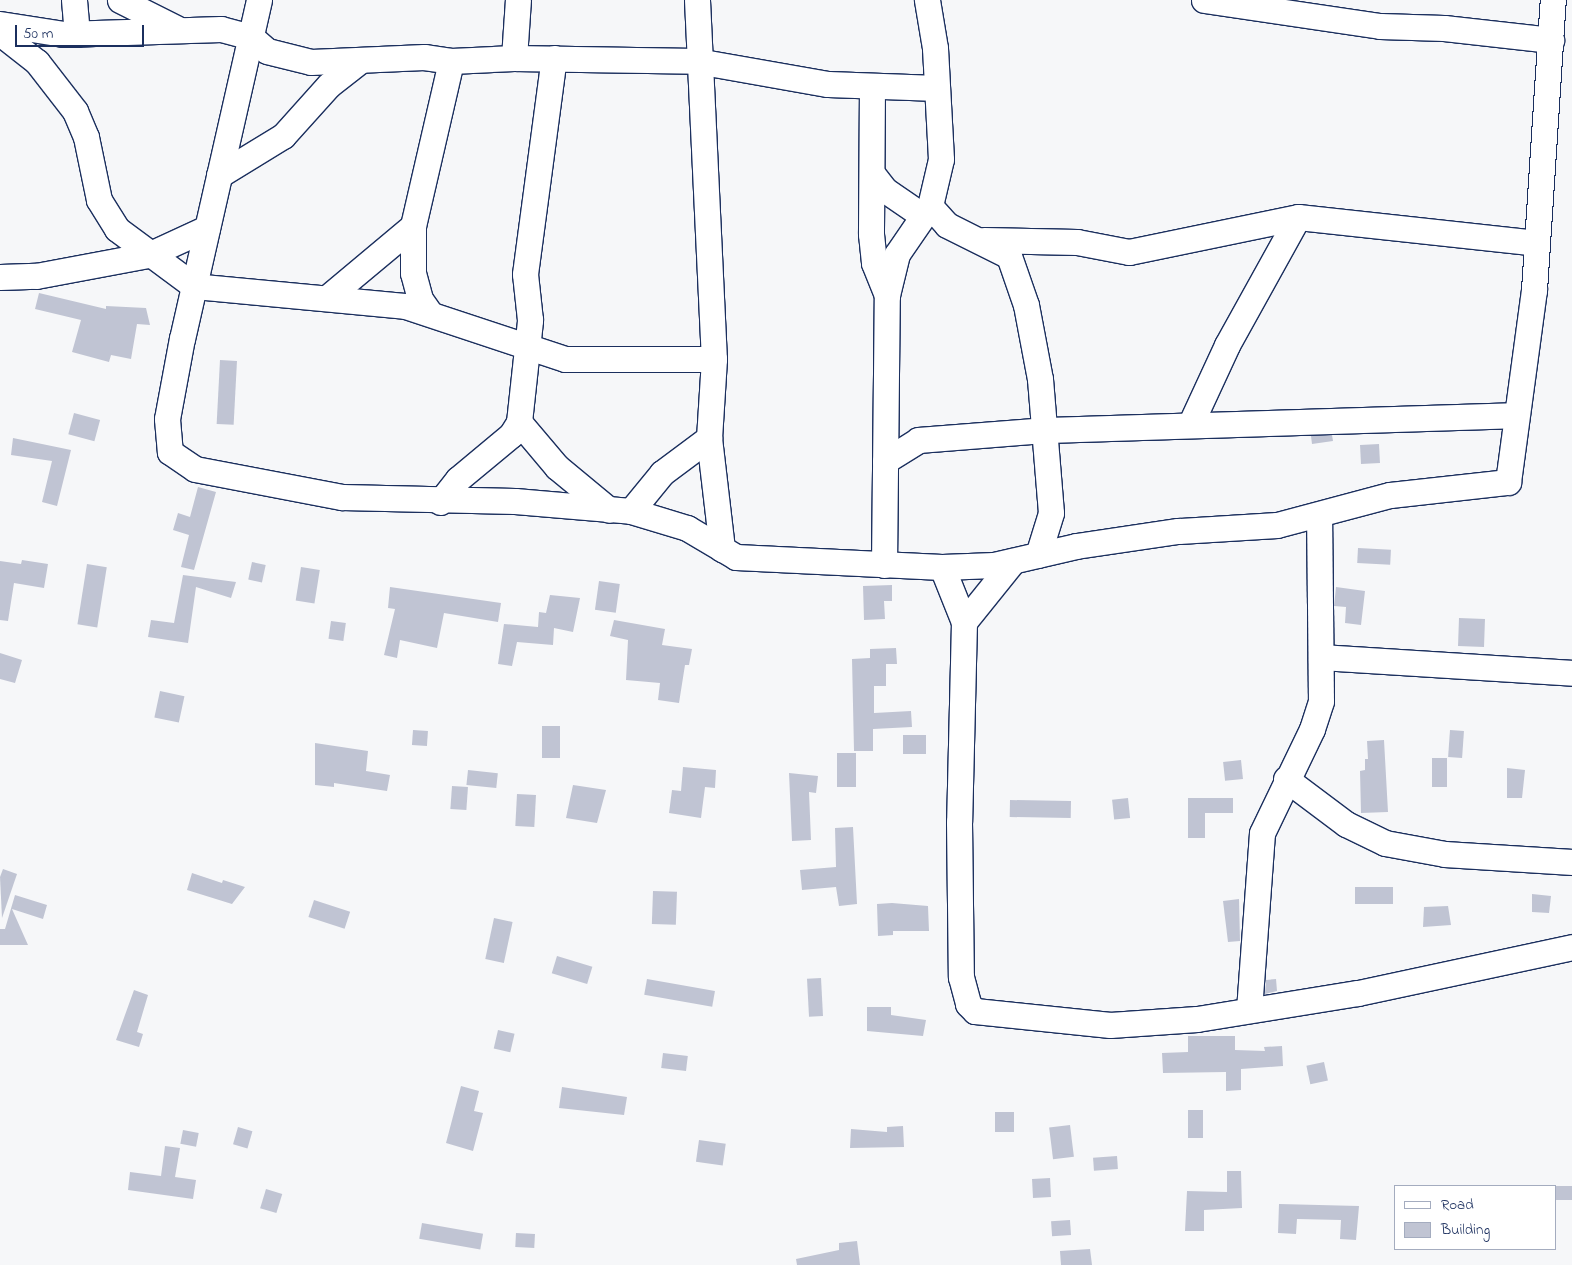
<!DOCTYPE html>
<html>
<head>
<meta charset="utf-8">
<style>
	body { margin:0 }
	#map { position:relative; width:1572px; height:1265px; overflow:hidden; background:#f6f7f9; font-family:"Indie Flower",sans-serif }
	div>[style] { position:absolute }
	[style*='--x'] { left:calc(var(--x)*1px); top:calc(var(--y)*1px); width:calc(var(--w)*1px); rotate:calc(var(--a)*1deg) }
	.building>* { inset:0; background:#c0c4d3; transform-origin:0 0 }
	.roads { filter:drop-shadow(1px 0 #1b2f5e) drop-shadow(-1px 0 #1b2f5e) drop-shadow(0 1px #1b2f5e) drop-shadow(0 -1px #1b2f5e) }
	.minor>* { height:25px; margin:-12.5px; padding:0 12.5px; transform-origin:12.5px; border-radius:12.5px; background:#fff }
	span { translate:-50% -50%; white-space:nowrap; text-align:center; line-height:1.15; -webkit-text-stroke:4px #fff; paint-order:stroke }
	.legend { position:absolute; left:1394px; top:1185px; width:162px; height:65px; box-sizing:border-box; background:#fff; border:1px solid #a4acbf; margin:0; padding:6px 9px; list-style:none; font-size:15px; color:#1b2f5e }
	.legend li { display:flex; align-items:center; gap:10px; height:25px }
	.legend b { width:25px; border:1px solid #a4acbf }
	.scale { position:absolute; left:15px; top:25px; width:129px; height:22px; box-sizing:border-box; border:2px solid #1b2f5e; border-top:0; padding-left:6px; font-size:15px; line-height:18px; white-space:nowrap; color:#1b2f5e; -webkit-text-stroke:4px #fff; paint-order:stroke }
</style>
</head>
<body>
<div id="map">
	<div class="building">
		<i style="clip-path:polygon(39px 293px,106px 309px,106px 306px,146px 308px,150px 325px,137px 324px,131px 359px,111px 355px,109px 362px,72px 352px,81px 320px,35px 309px)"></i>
		<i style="left:220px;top:360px;width:17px;height:64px;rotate:3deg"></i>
		<i style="left:74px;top:413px;width:27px;height:22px;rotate:15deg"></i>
		<i style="clip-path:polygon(1332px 435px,1333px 441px,1312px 444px,1311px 436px)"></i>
		<i style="clip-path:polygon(13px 438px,71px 450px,57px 506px,42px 502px,52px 461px,11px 455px)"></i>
		<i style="left:1379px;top:444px;width:19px;height:19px;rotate:87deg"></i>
		<i style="clip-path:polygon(198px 487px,216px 492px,194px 570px,181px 567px,189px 535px,173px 530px,178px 513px,190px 517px)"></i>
		<i style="left:1358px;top:548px;width:33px;height:15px;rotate:3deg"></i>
		<i style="clip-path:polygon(22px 560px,48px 564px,44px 588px,14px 583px,8px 621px,0 620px,0 561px,21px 564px)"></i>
		<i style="left:252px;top:562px;width:14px;height:18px;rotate:12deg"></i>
		<i style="left:87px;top:564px;width:20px;height:61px;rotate:9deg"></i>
		<i style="left:301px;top:567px;width:19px;height:34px;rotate:9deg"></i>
		<i style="clip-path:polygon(183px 575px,236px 582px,231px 598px,196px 587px,188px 643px,148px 637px,151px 620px,174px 623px)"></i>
		<i style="left:599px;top:581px;width:21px;height:29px;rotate:8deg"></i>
		<i style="clip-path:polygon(892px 585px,892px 601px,884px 601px,885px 619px,864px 620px,863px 586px)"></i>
		<i style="clip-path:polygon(390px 587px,501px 603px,498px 622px,444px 613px,437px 648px,400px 640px,397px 658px,384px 655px,395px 609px,388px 608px)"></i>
		<i style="clip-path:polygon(1336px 587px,1365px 591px,1361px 625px,1345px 623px,1346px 607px,1334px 606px)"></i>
		<i style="clip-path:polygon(550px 595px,580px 598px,573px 632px,554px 628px,553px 645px,517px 642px,512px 666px,498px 664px,504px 624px,538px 627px,539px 612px,546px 613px)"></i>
		<i style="left:1459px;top:618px;width:26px;height:28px;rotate:2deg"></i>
		<i style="clip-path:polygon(614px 620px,665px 629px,662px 645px,692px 649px,689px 665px,685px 665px,679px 703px,658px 700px,660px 683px,626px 680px,628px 640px,610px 636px)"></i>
		<i style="left:331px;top:621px;width:15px;height:18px;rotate:8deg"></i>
		<i style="clip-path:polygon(896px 648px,897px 664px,886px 664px,886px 686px,874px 686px,874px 713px,911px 711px,912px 727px,873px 729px,873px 751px,854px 751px,852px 659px,870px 658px,870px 649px)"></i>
		<i style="clip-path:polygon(0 653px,22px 660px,15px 683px,0 679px)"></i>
		<i style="left:160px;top:691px;width:25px;height:27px;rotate:12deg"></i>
		<i style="left:542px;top:726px;width:18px;height:32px"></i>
		<i style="left:413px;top:730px;width:15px;height:15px;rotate:4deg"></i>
		<i style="left:1450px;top:730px;width:14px;height:27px;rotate:4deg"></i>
		<i style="left:903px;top:735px;width:23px;height:19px"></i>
		<i style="clip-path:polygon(1384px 740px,1388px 812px,1361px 813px,1360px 771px,1365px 770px,1365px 759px,1368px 759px,1367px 741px)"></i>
		<i style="clip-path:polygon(315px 743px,368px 751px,366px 771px,390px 775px,387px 791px,334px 783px,334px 787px,315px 785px)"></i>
		<i style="left:837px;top:753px;width:19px;height:34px"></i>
		<i style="left:1432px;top:758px;width:15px;height:29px"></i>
		<i style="left:1241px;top:760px;width:19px;height:18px;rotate:84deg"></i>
		<i style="clip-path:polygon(683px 767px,716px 770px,715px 788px,705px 787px,701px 818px,669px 813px,672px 790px,681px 791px)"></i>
		<i style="clip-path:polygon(1507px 768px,1525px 770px,1522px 798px,1507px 798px)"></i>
		<i style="left:468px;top:770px;width:30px;height:15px;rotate:6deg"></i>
		<i style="clip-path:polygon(789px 773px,818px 776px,816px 793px,809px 792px,811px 840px,792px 841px)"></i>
		<i style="clip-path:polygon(573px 785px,606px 790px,597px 823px,566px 818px)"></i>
		<i style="left:452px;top:786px;width:16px;height:23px;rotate:4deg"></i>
		<i style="left:517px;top:794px;width:19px;height:32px;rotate:3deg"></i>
		<i style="left:1128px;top:798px;width:20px;height:16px;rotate:84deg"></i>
		<i style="clip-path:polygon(1188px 798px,1233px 798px,1233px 813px,1205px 813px,1205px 838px,1188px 838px)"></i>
		<i style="left:1010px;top:800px;width:61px;height:17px;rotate:1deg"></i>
		<i style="clip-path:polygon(853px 827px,857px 904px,839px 906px,836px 887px,802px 890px,800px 870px,836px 867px,835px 828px)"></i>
		<i style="clip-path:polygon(3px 869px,17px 874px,2px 918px,0 877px)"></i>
		<i style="clip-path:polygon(192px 873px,222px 883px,223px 880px,245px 887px,232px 904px,187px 890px)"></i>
		<i style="left:1393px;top:887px;width:17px;height:38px;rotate:90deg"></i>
		<i style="left:653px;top:891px;width:24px;height:33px;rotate:2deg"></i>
		<i style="clip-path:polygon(1532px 894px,1551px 896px,1549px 913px,1532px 912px)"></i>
		<i style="clip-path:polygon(15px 895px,47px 905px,43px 919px,12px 909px,28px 945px,0 945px,0 929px,5px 929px)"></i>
		<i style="clip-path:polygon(1239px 899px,1240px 941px,1228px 942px,1223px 901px)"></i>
		<i style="left:314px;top:900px;width:38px;height:18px;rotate:18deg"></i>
		<i style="clip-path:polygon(892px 903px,928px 906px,929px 931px,893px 931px,893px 935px,878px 936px,877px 904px)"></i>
		<i style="clip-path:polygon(1448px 906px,1451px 925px,1423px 927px,1424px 907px)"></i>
		<i style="left:494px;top:918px;width:19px;height:42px;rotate:12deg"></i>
		<i style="left:557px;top:956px;width:37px;height:18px;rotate:17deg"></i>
		<i style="left:821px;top:978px;width:38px;height:14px;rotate:87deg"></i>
		<i style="left:647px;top:979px;width:69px;height:16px;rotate:10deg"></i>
		<i style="clip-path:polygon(1276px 979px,1277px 991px,1265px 994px,1266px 980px)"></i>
		<i style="clip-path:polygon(134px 990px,148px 995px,137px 1032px,143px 1034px,139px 1047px,116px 1040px)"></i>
		<i style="clip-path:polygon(867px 1007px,891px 1007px,891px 1015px,926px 1020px,923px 1036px,867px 1031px)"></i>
		<i style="left:498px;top:1030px;width:17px;height:19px;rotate:13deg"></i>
		<i style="clip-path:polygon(1188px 1036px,1235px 1036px,1235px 1050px,1265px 1051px,1264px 1047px,1282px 1046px,1283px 1066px,1241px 1069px,1241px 1090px,1226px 1091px,1226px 1072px,1163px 1073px,1162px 1053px,1188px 1052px)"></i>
		<i style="left:663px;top:1053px;width:25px;height:15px;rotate:7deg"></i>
		<i style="left:1324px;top:1062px;width:19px;height:18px;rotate:78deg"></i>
		<i style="clip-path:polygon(461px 1086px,479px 1091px,474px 1111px,483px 1113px,473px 1151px,446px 1143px)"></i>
		<i style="clip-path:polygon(562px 1087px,627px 1097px,624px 1115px,559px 1108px)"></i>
		<i style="left:1188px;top:1110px;width:15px;height:28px"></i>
		<i style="left:995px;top:1112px;width:19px;height:20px"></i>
		<i style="left:1070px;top:1125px;width:32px;height:21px;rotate:83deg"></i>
		<i style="clip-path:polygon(903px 1126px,904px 1147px,850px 1148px,851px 1129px,887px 1132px,887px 1127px)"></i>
		<i style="left:238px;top:1127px;width:15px;height:18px;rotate:16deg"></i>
		<i style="left:183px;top:1130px;width:16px;height:14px;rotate:11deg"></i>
		<i style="left:699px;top:1140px;width:27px;height:22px;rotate:8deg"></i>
		<i style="clip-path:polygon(165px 1146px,180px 1148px,175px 1177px,196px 1180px,193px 1199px,128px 1190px,130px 1172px,161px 1176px)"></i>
		<i style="left:1117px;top:1156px;width:13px;height:24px;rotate:86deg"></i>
		<i style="clip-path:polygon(1227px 1171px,1241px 1171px,1242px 1208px,1204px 1210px,1204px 1231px,1185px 1231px,1187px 1191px,1227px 1192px)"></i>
		<i style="left:1050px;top:1178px;width:19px;height:18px;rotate:87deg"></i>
		<i style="left:1556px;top:1186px;width:16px;height:14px"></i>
		<i style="left:266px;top:1189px;width:17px;height:20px;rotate:17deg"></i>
		<i style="clip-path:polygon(1279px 1204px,1359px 1206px,1356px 1240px,1340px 1239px,1341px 1220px,1297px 1219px,1296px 1234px,1278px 1233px)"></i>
		<i style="left:1070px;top:1220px;width:15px;height:19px;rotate:86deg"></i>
		<i style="left:422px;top:1223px;width:62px;height:16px;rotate:10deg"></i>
		<i style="left:516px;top:1233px;width:19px;height:14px;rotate:3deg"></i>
		<i style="clip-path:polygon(857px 1241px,860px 1265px,797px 1265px,796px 1259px,839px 1250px,839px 1243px)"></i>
		<i style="clip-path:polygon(1090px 1249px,1092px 1265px,1061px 1265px,1060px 1251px)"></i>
	</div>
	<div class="roads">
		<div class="minor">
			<i style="--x:74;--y:0;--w:34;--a:85"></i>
			<i style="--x:120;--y:0;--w:63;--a:26.6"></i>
			<i style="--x:259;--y:0;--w:347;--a:102.8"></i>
			<i style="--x:182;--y:338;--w:82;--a:100.5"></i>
			<i style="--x:167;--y:419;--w:33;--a:85"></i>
			<i style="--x:170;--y:452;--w:30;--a:34"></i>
			<i style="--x:195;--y:469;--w:150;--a:10.8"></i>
			<i style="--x:342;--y:497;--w:173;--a:1.3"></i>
			<i style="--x:515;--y:501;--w:116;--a:4.9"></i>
			<i style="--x:631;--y:511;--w:59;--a:16.9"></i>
			<i style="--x:687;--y:528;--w:57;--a:30.6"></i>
			<i style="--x:736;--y:557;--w:206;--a:2.8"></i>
			<i style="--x:942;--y:567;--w:52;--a:-2.2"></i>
			<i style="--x:994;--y:565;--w:84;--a:-13"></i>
			<i style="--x:1076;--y:546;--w:103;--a:-8.4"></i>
			<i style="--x:1178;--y:531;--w:99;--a:-3.5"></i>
			<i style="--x:1277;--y:525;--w:117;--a:-14.9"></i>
			<i style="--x:1390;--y:495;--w:119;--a:-6.3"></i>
			<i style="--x:1508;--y:482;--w:194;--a:-82.3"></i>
			<i style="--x:1534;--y:290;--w:291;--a:-86.3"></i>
			<i style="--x:697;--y:0;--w:359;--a:87.3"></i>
			<i style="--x:714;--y:359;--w:79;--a:93.6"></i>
			<i style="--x:709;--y:438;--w:112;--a:83.3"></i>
			<i style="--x:1204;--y:0;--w:178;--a:8.4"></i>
			<i style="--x:1380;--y:26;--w:64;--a:1.8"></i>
			<i style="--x:1444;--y:28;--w:108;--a:6.4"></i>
			<i style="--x:0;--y:24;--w:65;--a:8.9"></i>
			<i style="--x:64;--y:34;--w:157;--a:-1.8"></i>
			<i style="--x:221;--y:29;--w:31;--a:15"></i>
			<i style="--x:251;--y:37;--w:21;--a:41"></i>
			<i style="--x:267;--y:51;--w:45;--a:14"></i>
			<i style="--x:311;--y:62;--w:113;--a:-2.5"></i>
			<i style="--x:424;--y:57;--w:27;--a:8"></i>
			<i style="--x:451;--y:61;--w:63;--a:-2.7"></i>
			<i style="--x:514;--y:58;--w:183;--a:0.9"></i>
			<i style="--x:697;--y:61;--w:133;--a:10"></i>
			<i style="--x:828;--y:84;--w:109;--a:2.1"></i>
			<i style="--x:0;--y:33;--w:47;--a:38.1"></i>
			<i style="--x:37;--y:62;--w:62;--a:52.2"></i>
			<i style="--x:75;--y:111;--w:28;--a:67"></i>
			<i style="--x:86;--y:137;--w:64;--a:78.3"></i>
			<i style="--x:99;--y:200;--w:34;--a:58"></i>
			<i style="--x:117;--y:229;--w:96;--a:36.5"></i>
			<i style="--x:194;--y:286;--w:212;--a:5.4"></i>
			<i style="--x:405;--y:306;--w:169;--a:18.3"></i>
			<i style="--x:565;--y:359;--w:149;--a:0"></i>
			<i style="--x:514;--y:58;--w:58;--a:-86.1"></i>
			<i style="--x:872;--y:86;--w:148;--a:90.4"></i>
			<i style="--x:871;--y:234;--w:29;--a:84"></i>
			<i style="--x:874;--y:263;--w:35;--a:68"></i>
			<i style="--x:219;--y:175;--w:75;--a:-31.4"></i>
			<i style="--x:283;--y:136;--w:69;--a:-48"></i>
			<i style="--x:329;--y:85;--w:39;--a:-38"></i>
			<i style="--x:874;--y:176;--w:18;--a:52"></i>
			<i style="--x:885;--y:190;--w:46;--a:34.4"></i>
			<i style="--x:930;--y:206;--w:25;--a:48"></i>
			<i style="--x:947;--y:225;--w:69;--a:26.6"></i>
			<i style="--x:1009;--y:256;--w:52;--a:70.9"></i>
			<i style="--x:1026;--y:305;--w:75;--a:79.3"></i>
			<i style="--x:1040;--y:379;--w:134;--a:85.3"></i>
			<i style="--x:1051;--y:513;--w:44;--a:107.2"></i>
			<i style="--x:984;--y:240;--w:93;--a:1.2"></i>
			<i style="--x:1077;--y:242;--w:53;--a:10.9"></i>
			<i style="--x:1129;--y:252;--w:173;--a:-11.7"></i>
			<i style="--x:1298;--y:217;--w:240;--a:6.2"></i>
			<i style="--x:0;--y:277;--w:36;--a:-2"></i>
			<i style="--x:36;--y:276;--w:114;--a:-10.6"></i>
			<i style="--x:148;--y:255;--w:65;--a:-24.6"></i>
			<i style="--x:328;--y:297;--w:111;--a:-39.9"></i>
			<i style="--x:429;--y:312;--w:16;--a:-125"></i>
			<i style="--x:420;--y:299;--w:27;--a:-105"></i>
			<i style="--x:413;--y:273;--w:47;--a:-90"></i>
			<i style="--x:413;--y:226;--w:169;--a:-77"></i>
			<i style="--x:519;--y:422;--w:59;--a:49.8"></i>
			<i style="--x:557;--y:467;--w:67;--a:39.6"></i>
			<i style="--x:1191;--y:423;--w:86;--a:-65.2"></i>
			<i style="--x:1227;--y:345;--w:146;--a:-61"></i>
			<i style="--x:885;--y:461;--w:39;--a:-32"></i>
			<i style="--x:918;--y:440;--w:126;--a:-4.5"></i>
			<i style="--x:1044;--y:430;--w:472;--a:-1.8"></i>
			<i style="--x:440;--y:502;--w:29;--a:-52"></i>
			<i style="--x:458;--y:479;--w:69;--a:-39.7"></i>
			<i style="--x:511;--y:435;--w:15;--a:-58"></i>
			<i style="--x:519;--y:422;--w:103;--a:-83.8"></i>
			<i style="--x:530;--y:320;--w:46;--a:-96.2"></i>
			<i style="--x:525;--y:274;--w:218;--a:-82.4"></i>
			<i style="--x:631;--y:511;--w:49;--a:-50.8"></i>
			<i style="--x:662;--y:473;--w:59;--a:-36.7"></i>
			<i style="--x:884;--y:565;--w:270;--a:-89.4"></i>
			<i style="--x:887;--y:295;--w:42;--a:-76.3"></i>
			<i style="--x:897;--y:254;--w:58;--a:-55.5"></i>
			<i style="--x:930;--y:206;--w:48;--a:-76.8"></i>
			<i style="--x:941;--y:159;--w:111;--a:-93.1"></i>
			<i style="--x:935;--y:48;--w:49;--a:-99.5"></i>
			<i style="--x:942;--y:567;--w:59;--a:68.2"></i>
			<i style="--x:964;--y:622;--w:200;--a:91.4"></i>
			<i style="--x:959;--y:822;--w:155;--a:89.3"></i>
			<i style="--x:961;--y:977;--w:28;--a:75"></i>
			<i style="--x:968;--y:1004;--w:10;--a:45"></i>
			<i style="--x:975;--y:1011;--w:136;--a:5.9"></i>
			<i style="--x:1110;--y:1025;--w:87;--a:-3.9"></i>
			<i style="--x:1197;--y:1019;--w:163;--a:-9.2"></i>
			<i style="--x:1358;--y:993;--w:219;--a:-12.1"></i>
			<i style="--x:964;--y:622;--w:78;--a:-51.2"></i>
			<i style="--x:1321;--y:657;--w:252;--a:3.6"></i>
			<i style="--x:1286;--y:779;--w:75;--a:36.9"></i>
			<i style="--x:1346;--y:824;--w:43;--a:26"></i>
			<i style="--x:1385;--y:843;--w:61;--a:10.4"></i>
			<i style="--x:1445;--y:854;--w:127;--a:3.6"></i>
			<i style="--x:1249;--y:1010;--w:177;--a:-85.8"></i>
			<i style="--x:1262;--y:833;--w:115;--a:-64.3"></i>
			<i style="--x:1312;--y:729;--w:29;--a:-72"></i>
			<i style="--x:1321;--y:701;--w:186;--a:-90.6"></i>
		</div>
	</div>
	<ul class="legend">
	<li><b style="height:6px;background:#fff"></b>Road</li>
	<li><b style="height:14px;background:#c0c4d3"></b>Building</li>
	</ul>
	<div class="scale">50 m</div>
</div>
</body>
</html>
